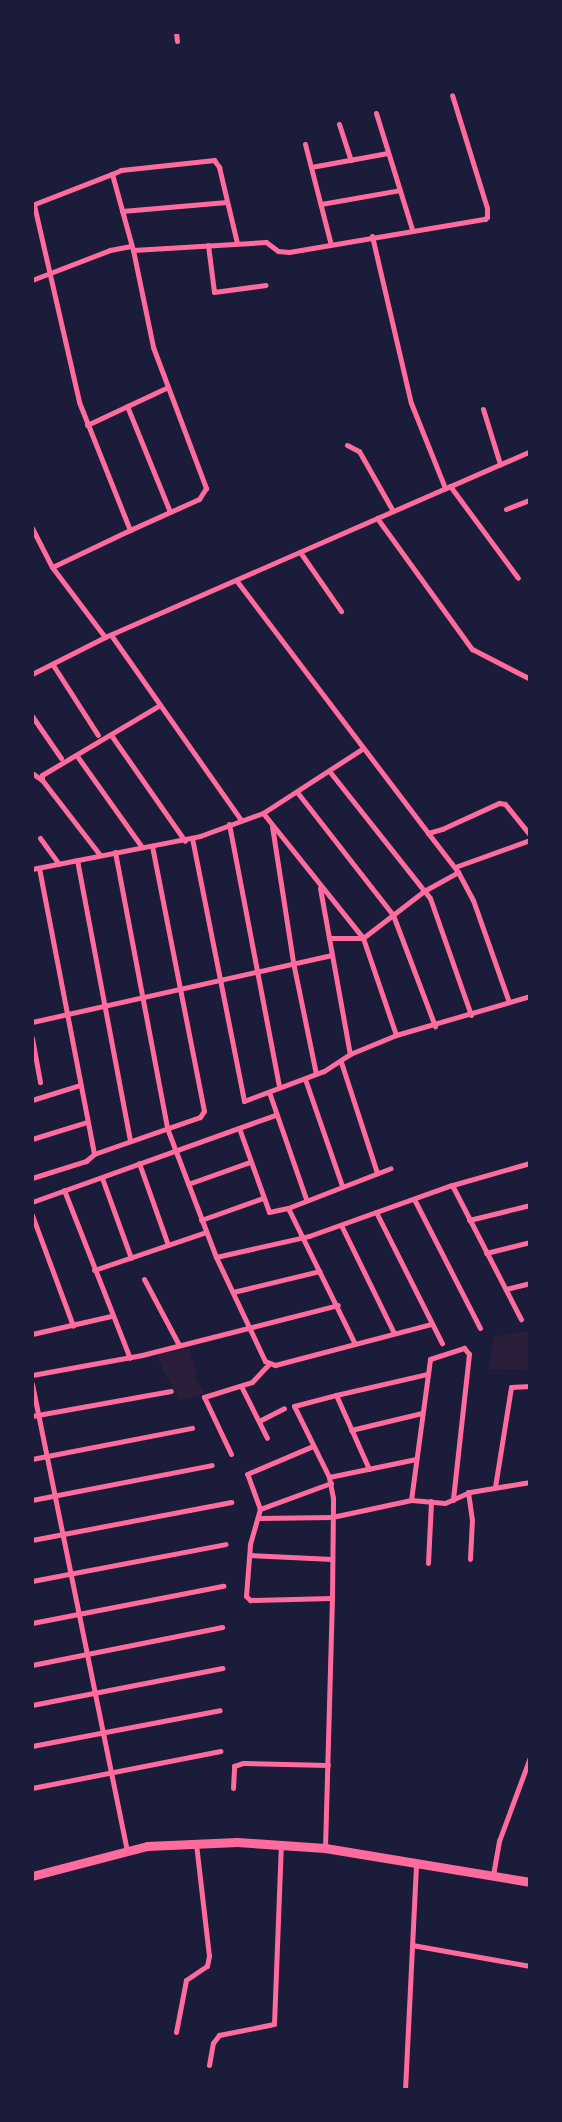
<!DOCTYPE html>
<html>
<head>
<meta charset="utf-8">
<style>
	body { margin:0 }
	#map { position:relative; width:562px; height:2122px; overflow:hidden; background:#1b1b3a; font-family:Raleway,sans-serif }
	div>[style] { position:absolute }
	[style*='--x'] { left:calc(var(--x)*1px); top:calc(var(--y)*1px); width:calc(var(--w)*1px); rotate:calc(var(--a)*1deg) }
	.green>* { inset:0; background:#2a1e3b }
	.minor>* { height:5px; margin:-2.5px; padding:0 2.5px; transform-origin:2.5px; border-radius:2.5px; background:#ff6b9d }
	.primary>* { height:9px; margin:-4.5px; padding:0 4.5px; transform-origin:4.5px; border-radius:4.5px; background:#ff6b9d }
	span { translate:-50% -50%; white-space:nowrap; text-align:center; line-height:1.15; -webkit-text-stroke:4.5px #1b1b3a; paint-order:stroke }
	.frame { position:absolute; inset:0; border:34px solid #1b1b3a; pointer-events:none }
</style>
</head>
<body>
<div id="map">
	<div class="green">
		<i style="clip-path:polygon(529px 1331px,529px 1370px,489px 1369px,494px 1336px)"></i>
		<i style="clip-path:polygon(189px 1348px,198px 1375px,195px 1376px,205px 1393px,179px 1401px,156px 1355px)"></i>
	</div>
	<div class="minor">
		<i style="--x:176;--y:32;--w:9;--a:84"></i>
		<i style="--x:376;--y:113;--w:121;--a:72.8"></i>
		<i style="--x:339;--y:124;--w:38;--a:72"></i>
		<i style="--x:305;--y:144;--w:104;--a:75.6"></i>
		<i style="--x:311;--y:167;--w:78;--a:-10.3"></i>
		<i style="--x:112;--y:174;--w:10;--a:-24"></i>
		<i style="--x:121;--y:170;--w:94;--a:-6.1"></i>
		<i style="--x:214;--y:160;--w:9;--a:54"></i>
		<i style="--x:219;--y:167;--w:78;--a:76.7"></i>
		<i style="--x:321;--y:204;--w:80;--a:-10"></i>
		<i style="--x:32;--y:205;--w:86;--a:-21.2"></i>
		<i style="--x:112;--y:174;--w:79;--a:74.6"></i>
		<i style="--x:133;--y:250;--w:99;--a:78.3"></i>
		<i style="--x:153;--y:347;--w:151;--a:69.4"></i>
		<i style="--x:206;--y:488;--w:13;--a:122"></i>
		<i style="--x:199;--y:499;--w:76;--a:155.8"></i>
		<i style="--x:34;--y:205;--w:202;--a:77.1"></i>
		<i style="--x:79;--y:402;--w:138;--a:68.3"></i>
		<i style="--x:130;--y:530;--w:86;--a:154.6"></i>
		<i style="--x:122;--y:211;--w:105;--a:-4.9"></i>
		<i style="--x:372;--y:236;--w:171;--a:76.9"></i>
		<i style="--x:411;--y:403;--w:92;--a:68.2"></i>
		<i style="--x:208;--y:245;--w:47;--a:82.7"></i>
		<i style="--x:214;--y:292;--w:52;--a:-7.7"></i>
		<i style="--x:133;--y:250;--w:133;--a:-3.4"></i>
		<i style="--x:266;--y:242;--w:15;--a:37"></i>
		<i style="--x:278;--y:251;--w:11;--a:5"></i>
		<i style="--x:289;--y:252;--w:199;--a:-9.6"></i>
		<i style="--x:485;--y:219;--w:3;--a:-45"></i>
		<i style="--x:487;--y:217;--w:9;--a:-90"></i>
		<i style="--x:487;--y:208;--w:118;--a:-107.2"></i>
		<i style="--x:32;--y:280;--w:84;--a:-21"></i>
		<i style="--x:110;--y:250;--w:20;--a:-11"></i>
		<i style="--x:127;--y:406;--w:114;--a:67.9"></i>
		<i style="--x:483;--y:409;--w:58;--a:72.8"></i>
		<i style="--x:87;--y:425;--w:89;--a:-25.1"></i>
		<i style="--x:347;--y:445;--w:13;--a:27"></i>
		<i style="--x:359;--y:451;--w:69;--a:60.5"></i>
		<i style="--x:450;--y:486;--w:114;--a:53.5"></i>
		<i style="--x:506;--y:509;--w:26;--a:-21"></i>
		<i style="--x:377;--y:518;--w:162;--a:54.1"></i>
		<i style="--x:472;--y:649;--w:65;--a:27.3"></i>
		<i style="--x:32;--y:528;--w:44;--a:62.9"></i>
		<i style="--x:52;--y:567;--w:88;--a:52.9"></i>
		<i style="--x:300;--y:552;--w:72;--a:55.2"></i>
		<i style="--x:236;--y:580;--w:318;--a:52.8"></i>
		<i style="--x:428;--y:833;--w:15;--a:-16"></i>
		<i style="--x:442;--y:829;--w:63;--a:-24.5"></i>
		<i style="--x:499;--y:803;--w:6;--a:9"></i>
		<i style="--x:505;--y:804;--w:40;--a:51"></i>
		<i style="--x:111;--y:635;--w:226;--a:54.9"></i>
		<i style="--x:53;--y:665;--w:83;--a:57.3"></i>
		<i style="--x:32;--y:674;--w:82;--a:-26.9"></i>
		<i style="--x:105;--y:637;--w:464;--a:-23.6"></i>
		<i style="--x:32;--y:716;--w:51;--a:55.4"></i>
		<i style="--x:111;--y:735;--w:129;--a:55.1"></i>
		<i style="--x:77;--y:756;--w:112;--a:54.5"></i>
		<i style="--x:330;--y:772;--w:161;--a:51.6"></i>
		<i style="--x:430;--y:898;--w:124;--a:70.7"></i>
		<i style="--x:32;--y:773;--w:12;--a:35"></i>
		<i style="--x:297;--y:792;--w:156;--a:52"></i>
		<i style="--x:393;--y:915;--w:119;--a:69.3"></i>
		<i style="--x:263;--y:813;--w:160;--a:51.3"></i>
		<i style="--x:363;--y:938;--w:102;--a:71.2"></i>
		<i style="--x:229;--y:824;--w:268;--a:79.2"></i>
		<i style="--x:272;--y:826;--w:138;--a:81.2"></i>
		<i style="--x:293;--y:962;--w:114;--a:78.4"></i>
		<i style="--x:428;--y:833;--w:49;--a:52.4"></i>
		<i style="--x:458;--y:872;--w:32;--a:62"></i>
		<i style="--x:473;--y:900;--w:108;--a:70.6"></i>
		<i style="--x:40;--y:838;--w:32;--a:54"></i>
		<i style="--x:192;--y:838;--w:268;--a:78.8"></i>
		<i style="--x:244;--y:1101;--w:85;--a:-20.6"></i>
		<i style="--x:324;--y:1071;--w:31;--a:-33"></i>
		<i style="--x:350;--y:1054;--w:50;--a:-22.4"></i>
		<i style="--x:396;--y:1035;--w:140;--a:-16.2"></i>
		<i style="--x:115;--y:852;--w:281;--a:79.3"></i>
		<i style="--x:167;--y:1128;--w:138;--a:69.2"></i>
		<i style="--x:216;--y:1257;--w:115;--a:64.8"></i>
		<i style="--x:265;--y:1361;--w:11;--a:22"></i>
		<i style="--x:275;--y:1365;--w:161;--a:-14.7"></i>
		<i style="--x:100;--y:855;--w:95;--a:-127.7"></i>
		<i style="--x:42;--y:780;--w:5;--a:-90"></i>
		<i style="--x:42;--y:775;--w:137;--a:-30.7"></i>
		<i style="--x:77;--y:860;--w:285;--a:79.3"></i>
		<i style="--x:455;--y:867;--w:80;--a:-19.8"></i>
		<i style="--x:39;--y:868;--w:291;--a:79.1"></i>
		<i style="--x:32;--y:869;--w:171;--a:-11.1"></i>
		<i style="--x:200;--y:836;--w:67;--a:-20.1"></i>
		<i style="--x:263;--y:813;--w:118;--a:-32.9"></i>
		<i style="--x:320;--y:888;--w:169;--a:79.8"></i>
		<i style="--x:329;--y:938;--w:34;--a:0"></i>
		<i style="--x:363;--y:938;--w:77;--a:-37.6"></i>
		<i style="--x:424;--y:891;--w:39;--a:-29"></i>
		<i style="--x:32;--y:1022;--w:306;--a:-12.6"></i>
		<i style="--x:32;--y:1038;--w:45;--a:79.7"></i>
		<i style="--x:341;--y:1062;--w:117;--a:72"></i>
		<i style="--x:305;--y:1079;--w:113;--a:70.9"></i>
		<i style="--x:269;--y:1092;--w:113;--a:70.9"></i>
		<i style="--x:32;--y:1100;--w:50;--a:-17.4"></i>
		<i style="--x:239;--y:1128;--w:89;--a:70.3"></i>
		<i style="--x:269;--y:1212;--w:19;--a:-12"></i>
		<i style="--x:288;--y:1208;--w:110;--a:-21.2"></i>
		<i style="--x:32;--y:1139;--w:58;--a:-17.2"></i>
		<i style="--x:94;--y:1154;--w:112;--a:-19.2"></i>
		<i style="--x:200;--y:1117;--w:7;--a:-56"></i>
		<i style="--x:204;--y:1111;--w:269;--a:-101.1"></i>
		<i style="--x:139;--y:1163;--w:87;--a:70.5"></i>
		<i style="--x:32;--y:1178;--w:57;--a:-17.5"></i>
		<i style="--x:86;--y:1161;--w:11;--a:-41"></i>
		<i style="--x:102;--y:1178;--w:85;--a:70.1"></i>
		<i style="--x:188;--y:1184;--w:66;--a:-19.5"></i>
		<i style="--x:452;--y:1185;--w:151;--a:62.8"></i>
		<i style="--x:64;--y:1190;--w:180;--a:68.6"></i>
		<i style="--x:414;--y:1199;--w:145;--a:62.9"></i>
		<i style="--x:32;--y:1202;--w:258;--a:-19.7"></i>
		<i style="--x:288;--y:1208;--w:149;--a:63.8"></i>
		<i style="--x:376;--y:1212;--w:147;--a:63.3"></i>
		<i style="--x:32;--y:1215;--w:118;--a:69.7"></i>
		<i style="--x:201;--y:1220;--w:66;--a:-19.5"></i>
		<i style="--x:469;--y:1220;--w:63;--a:-13.8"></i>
		<i style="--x:341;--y:1225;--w:120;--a:63.9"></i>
		<i style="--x:486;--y:1253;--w:45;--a:-14"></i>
		<i style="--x:216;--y:1257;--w:95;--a:-12.7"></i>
		<i style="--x:309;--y:1236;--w:149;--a:-19.7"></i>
		<i style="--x:449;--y:1186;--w:84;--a:-15.9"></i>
		<i style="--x:94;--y:1270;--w:118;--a:-18.7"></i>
		<i style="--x:144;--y:1279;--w:75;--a:62.1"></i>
		<i style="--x:506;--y:1289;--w:25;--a:-14"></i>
		<i style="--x:233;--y:1292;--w:89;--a:-13.6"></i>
		<i style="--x:32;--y:1334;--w:81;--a:-12.8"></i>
		<i style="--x:32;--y:1375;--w:112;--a:-10.3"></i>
		<i style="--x:142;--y:1355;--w:202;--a:-14.3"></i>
		<i style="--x:32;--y:1384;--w:476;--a:78.5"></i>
		<i style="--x:241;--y:1386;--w:58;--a:63.4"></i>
		<i style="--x:32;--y:1416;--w:141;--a:-10.2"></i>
		<i style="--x:259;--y:1421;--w:28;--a:-27"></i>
		<i style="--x:351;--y:1430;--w:73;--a:-13.5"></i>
		<i style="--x:231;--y:1454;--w:63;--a:-115.3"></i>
		<i style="--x:204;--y:1397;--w:50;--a:-17.4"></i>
		<i style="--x:252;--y:1382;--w:25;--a:-47"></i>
		<i style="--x:32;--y:1459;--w:163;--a:-11"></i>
		<i style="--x:369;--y:1469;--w:81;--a:-114"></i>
		<i style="--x:336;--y:1395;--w:93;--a:-13"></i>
		<i style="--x:329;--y:1477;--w:79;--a:-116.2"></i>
		<i style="--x:294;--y:1406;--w:43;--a:-14.7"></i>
		<i style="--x:331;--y:1483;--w:76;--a:159.9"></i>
		<i style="--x:260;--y:1509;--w:37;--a:106"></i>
		<i style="--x:250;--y:1545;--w:51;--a:94.5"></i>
		<i style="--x:246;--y:1596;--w:6;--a:45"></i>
		<i style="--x:250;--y:1600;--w:82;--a:-1.4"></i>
		<i style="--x:495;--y:1487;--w:101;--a:-80.9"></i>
		<i style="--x:511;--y:1387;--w:19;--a:-3"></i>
		<i style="--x:468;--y:1492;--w:27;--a:82"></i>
		<i style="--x:472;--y:1519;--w:40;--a:92.9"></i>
		<i style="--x:32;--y:1500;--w:183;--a:-11"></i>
		<i style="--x:411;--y:1500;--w:142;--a:-82.3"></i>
		<i style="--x:430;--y:1359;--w:36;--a:-18"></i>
		<i style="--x:464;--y:1348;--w:8;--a:50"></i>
		<i style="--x:469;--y:1354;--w:147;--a:96.3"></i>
		<i style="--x:260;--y:1509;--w:37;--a:-110"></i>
		<i style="--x:247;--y:1474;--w:72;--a:-23"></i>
		<i style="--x:259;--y:1518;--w:73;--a:-0.8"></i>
		<i style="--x:332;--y:1517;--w:81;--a:-12.1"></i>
		<i style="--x:411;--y:1500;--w:34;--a:5"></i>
		<i style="--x:445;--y:1503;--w:27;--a:-24"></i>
		<i style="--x:470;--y:1492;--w:61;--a:-9.5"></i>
		<i style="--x:32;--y:1540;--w:203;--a:-10.8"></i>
		<i style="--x:250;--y:1555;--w:82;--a:2.8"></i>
		<i style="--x:428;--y:1563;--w:62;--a:-87.2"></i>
		<i style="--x:32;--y:1581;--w:197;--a:-10.8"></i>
		<i style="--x:32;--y:1623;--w:195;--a:-11"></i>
		<i style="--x:32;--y:1665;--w:194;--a:-11.3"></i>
		<i style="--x:32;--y:1705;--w:194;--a:-11"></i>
		<i style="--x:32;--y:1746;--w:191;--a:-10.8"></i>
		<i style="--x:32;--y:1788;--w:192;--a:-11.1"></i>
		<i style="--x:233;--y:1788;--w:22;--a:-87"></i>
		<i style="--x:234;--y:1766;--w:9;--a:-18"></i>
		<i style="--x:243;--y:1763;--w:85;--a:1.3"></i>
		<i style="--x:325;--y:1848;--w:250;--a:-88.4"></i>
		<i style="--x:332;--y:1598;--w:100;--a:-89.4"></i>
		<i style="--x:333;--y:1498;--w:21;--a:-101"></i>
		<i style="--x:329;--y:1477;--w:89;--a:-11.7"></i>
		<i style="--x:493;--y:1875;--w:35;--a:-80"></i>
		<i style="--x:499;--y:1841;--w:90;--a:-69.7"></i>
		<i style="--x:412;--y:1945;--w:120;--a:10.1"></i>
		<i style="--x:176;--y:2032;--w:53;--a:-79.1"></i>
		<i style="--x:186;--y:1980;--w:25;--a:-34"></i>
		<i style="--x:207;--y:1966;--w:10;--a:-79"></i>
		<i style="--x:209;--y:1956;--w:114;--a:-96.6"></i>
		<i style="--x:209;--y:2065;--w:22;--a:-80"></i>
		<i style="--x:213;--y:2043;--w:10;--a:-53"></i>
		<i style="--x:219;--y:2035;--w:56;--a:-11.3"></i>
		<i style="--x:274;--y:2024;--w:179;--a:-87.8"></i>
		<i style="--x:405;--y:2090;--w:227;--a:-87.2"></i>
	</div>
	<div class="primary">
		<i style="--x:32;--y:1876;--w:119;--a:-14.6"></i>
		<i style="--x:147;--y:1846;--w:90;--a:-2.5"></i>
		<i style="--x:237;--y:1842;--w:88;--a:3.9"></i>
		<i style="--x:325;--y:1848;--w:208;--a:9.4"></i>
	</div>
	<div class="frame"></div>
</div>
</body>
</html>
